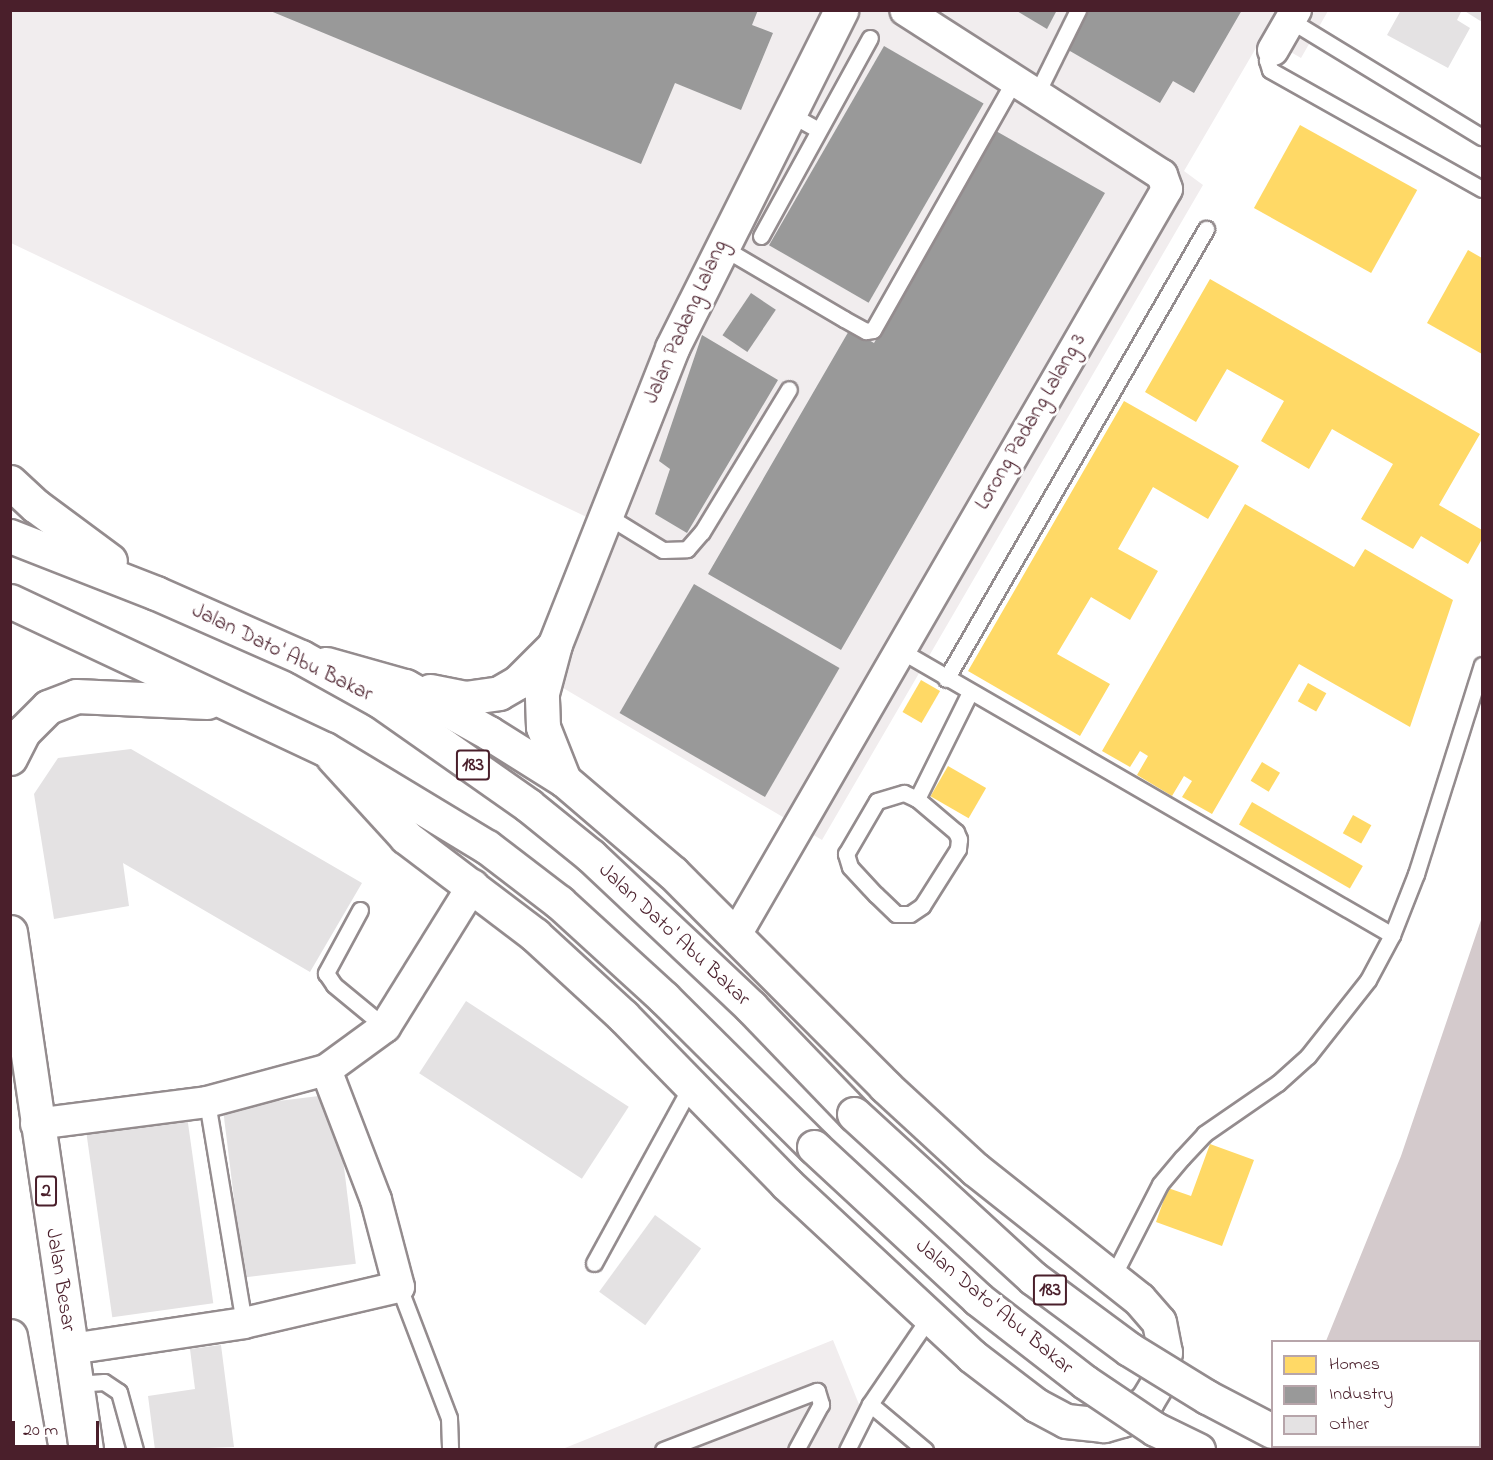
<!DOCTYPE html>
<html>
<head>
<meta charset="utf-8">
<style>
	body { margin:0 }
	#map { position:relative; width:1493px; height:1460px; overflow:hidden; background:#fff; font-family:"Indie Flower",sans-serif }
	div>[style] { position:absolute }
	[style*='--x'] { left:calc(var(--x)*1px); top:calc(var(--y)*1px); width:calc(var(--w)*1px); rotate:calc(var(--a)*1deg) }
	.built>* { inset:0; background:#f1edee }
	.water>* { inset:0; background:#d4cacc }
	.homes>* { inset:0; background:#ffd966; transform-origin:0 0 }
	.industry>* { inset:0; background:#999; transform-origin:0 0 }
	.building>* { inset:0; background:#e4e2e3; transform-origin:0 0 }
	.roads { filter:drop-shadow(2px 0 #948c8e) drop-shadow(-2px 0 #948c8e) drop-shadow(0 2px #948c8e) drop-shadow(0 -2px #948c8e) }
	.service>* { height:15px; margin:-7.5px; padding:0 7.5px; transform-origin:7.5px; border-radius:7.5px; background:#fff }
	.minor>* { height:30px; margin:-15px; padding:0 15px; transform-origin:15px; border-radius:15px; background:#fff }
	.tertiary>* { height:33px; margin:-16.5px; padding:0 16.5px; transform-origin:16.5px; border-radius:16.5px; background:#fff }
	.trunk>* { height:33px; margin:-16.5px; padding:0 16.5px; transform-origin:16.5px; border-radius:16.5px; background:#fff }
	.bridges { filter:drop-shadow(2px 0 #948c8e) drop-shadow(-2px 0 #948c8e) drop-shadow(0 2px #948c8e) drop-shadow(0 -2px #948c8e) }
	.trunk-bridge>* { height:33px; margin:-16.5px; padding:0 16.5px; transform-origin:16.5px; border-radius:16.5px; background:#fff }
	span { translate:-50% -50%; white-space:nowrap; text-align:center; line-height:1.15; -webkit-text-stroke:6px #fff; paint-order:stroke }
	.shield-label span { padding:2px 4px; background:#fff; border:2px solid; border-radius:4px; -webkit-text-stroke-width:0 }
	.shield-label { font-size:20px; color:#4a1f2b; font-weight:700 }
	.street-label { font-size:21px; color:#4a1f2b }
	.frame { position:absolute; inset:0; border:12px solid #4a1f2b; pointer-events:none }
	.legend { position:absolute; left:1271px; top:1340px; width:210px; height:108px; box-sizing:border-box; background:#fff; border:2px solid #b7a5aa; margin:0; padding:8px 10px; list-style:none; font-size:18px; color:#4a1f2b }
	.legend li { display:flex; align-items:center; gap:12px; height:30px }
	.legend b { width:30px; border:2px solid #b7a5aa }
	.scale { position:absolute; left:12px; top:1421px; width:87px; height:27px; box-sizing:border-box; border:3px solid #4a1f2b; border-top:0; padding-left:8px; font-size:18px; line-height:21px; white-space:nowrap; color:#4a1f2b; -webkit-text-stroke:4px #fff; paint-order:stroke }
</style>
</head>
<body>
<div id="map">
	<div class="built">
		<i style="clip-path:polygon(10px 11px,1328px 11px,1301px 58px,1263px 36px,1184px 171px,1203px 185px,822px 840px,558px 685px,616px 531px,11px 243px)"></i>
		<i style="clip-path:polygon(833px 1340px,869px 1429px,857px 1449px,560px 1450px)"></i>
	</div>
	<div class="water">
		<i style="clip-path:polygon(1482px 917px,1482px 1449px,1311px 1450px,1480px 1446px,1480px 1342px,1326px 1341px,1401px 1156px)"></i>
	</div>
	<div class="homes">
		<i style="left:1300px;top:125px;width:134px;height:95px;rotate:29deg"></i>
		<i style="clip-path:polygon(1468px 250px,1482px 258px,1482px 354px,1427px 323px)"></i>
		<i style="clip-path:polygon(1210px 279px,1480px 434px,1439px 505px,1482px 530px,1482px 539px,1468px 564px,1421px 536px,1413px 549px,1361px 519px,1393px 464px,1332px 429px,1309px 469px,1261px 441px,1284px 401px,1227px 369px,1196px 422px,1145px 392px)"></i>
		<i style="clip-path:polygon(1124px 401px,1239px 466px,1208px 519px,1153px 487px,1118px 549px,1158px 571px,1130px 620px,1091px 597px,1057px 654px,1110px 684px,1080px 736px,968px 671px)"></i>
		<i style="clip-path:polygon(1245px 504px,1354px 567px,1365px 549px,1453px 600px,1410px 727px,1299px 664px,1212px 814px,1182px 797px,1192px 781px,1184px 776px,1172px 796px,1137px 775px,1148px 756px,1140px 751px,1130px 767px,1102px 751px)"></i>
		<i style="left:921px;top:680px;width:22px;height:37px;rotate:30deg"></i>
		<i style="left:1308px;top:683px;width:21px;height:21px;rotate:29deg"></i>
		<i style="left:1262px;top:762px;width:21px;height:22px;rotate:31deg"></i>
		<i style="left:948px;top:766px;width:44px;height:35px;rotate:30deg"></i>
		<i style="left:1252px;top:802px;width:128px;height:26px;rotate:30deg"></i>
		<i style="left:1353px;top:815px;width:21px;height:21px;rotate:29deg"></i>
		<i style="clip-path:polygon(1210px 1144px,1254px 1160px,1222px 1246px,1156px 1222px,1168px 1188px,1191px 1196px)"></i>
	</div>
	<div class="industry">
		<i style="clip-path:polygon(268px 10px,758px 10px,752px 25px,773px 33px,741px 110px,675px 83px,641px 164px)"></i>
		<i style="clip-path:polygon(1015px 10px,1057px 10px,1047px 29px)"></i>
		<i style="clip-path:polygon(1084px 10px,1242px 10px,1194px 93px,1173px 81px,1160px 103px,1063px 47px)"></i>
		<i style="left:884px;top:46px;width:115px;height:230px;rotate:30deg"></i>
		<i style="clip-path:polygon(996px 131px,1105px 193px,841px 650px,708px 574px,850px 329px,874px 343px)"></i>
		<i style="left:751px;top:293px;width:30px;height:51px;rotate:34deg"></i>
		<i style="clip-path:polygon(702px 335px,778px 380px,687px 533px,655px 514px,670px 469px,659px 461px)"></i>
		<i style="left:694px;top:584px;width:168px;height:149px;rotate:30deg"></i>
	</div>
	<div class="building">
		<i style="clip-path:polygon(1401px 10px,1462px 10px,1457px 20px,1470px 28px,1448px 68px,1387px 35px)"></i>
		<i style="clip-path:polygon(1463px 10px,1482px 10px,1482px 22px)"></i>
		<i style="clip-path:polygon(131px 749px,362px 883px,310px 972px,123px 863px,129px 906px,54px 919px,34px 794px,58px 758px)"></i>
		<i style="left:466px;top:1001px;width:194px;height:86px;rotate:33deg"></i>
		<i style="left:335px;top:1094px;width:171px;height:113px;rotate:83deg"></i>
		<i style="left:187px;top:1116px;width:189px;height:102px;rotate:82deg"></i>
		<i style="left:655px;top:1215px;width:57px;height:95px;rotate:36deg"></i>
		<i style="clip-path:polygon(221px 1345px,234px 1447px,155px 1450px,148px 1396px,195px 1389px,190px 1349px)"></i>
	</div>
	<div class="roads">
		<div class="service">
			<i style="--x:1290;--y:20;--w:225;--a:31.4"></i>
			<i style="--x:1273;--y:50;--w:12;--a:121"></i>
			<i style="--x:1267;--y:60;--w:10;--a:73"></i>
			<i style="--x:1270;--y:70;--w:243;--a:29.3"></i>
			<i style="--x:1036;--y:95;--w:95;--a:-63.7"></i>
			<i style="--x:788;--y:113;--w:35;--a:29"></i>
			<i style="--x:761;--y:236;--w:226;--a:-61.2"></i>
			<i style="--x:720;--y:246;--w:144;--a:30.5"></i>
			<i style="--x:844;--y:319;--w:25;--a:29"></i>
			<i style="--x:866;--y:331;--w:7;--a:-8"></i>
			<i style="--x:873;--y:330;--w:286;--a:-60.5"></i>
			<i style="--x:606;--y:515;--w:67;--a:31.6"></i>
			<i style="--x:663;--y:550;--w:24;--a:-2"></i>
			<i style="--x:687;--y:549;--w:23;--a:-49"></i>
			<i style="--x:702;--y:532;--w:167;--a:-58.7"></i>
			<i style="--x:898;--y:649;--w:571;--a:30.07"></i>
			<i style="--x:946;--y:679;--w:520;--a:-59.98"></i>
			<i style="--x:904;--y:793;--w:14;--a:25"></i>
			<i style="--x:917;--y:799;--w:51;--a:40.2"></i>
			<i style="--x:956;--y:832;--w:8;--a:67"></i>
			<i style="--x:959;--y:839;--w:10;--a:96"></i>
			<i style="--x:958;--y:849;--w:67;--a:122.3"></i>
			<i style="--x:922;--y:906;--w:14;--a:146"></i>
			<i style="--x:910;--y:914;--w:14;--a:180"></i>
			<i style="--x:896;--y:914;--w:28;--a:-136"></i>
			<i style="--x:876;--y:895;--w:38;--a:-133"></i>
			<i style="--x:850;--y:867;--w:14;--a:-107"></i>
			<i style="--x:846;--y:854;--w:61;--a:-59.7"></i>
			<i style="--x:877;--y:801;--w:28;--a:-17"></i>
			<i style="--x:917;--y:799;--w:119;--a:-63.6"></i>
			<i style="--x:360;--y:910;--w:72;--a:118.4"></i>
			<i style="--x:326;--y:973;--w:14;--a:56"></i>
			<i style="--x:334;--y:985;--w:66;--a:39.5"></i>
			<i style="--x:207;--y:1102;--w:224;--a:80.5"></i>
			<i style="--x:594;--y:1263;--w:202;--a:-61.3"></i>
			<i style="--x:1113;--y:1276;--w:103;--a:-62.9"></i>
			<i style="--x:1160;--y:1184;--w:34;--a:-50"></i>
			<i style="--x:1182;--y:1158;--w:33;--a:-47"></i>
			<i style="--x:1204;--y:1134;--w:90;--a:-34.6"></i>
			<i style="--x:1278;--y:1083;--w:40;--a:-42"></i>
			<i style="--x:1308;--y:1056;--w:97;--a:-51.7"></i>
			<i style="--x:1368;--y:980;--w:51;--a:-61.9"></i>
			<i style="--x:1392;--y:935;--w:66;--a:-68.5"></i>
			<i style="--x:1416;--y:874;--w:219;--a:-72.5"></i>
			<i style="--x:399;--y:1287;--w:140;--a:69.1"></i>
			<i style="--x:449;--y:1418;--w:32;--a:88"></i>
			<i style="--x:76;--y:1384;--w:28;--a:-4"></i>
			<i style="--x:104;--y:1382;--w:18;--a:34"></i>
			<i style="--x:119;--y:1392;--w:60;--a:74.6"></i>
			<i style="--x:870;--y:1404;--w:72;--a:39.9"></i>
			<i style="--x:663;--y:1450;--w:165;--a:-21"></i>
			<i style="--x:817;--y:1391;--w:14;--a:73"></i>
			<i style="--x:821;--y:1404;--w:52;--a:118.5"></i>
			<i style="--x:847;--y:1450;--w:51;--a:-63.4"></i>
			<i style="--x:870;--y:1404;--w:103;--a:-55.7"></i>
		</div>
		<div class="minor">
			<i style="--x:1273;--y:50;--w:46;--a:-60.1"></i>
			<i style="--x:737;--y:933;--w:859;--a:-59.97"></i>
			<i style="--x:1167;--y:189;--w:15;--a:-110"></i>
			<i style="--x:1162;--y:175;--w:305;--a:-147.3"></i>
			<i style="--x:36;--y:1124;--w:172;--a:-7.3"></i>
			<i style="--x:207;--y:1102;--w:123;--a:-15.1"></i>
			<i style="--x:326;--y:1070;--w:73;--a:-36.1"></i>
			<i style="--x:385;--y:1027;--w:167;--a:-58.2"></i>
			<i style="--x:71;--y:1349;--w:175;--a:-8.5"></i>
			<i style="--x:244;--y:1323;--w:159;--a:-13.1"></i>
			<i style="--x:399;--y:1287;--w:90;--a:-104.8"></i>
			<i style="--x:376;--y:1200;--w:139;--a:-111"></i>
		</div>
		<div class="tertiary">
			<i style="--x:326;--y:664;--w:82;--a:15.6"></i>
			<i style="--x:405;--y:686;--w:96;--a:29.2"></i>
			<i style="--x:489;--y:733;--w:89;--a:32.1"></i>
			<i style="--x:564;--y:780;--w:143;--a:40.5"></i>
			<i style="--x:673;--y:873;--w:301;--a:45.1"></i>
			<i style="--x:885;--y:1086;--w:122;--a:42.7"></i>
			<i style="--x:975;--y:1169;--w:209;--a:38.4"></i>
			<i style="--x:1139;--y:1299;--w:30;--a:49"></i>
			<i style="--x:1159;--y:1322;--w:31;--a:79"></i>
			<i style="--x:1165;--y:1352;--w:27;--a:100"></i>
			<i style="--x:1160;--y:1379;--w:26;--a:121"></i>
			<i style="--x:1147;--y:1401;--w:31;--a:143"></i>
			<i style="--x:1122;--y:1420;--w:19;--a:164"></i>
			<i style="--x:1104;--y:1425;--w:38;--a:-174"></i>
			<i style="--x:1066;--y:1421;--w:34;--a:-152"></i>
			<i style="--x:1036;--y:1405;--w:81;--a:-142.6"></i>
			<i style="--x:972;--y:1356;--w:254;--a:-137.1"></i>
			<i style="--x:786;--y:1183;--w:233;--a:-134.3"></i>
			<i style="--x:623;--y:1016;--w:120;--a:-137.4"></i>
			<i style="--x:535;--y:935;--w:162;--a:-142.8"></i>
			<i style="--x:406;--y:837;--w:108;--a:-132.4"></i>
			<i style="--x:430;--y:691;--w:36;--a:11"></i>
			<i style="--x:465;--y:698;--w:34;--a:-8"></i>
			<i style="--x:499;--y:693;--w:22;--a:-30"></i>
			<i style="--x:518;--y:682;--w:51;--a:-45"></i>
			<i style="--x:564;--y:780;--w:57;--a:-111.6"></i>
			<i style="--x:543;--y:727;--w:34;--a:-92"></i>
			<i style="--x:542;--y:693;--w:51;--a:-75.1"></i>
			<i style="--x:555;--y:644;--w:318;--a:-68.4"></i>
			<i style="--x:672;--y:348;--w:378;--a:-63.4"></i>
		</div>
		<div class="trunk">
			<i style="--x:10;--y:482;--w:35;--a:43"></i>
			<i style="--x:36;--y:506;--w:92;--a:36.6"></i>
			<i style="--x:10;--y:536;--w:157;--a:21.3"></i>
			<i style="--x:156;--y:593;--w:158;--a:23.8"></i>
			<i style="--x:301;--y:657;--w:90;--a:29.1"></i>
			<i style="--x:380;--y:701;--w:181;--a:35.1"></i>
			<i style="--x:528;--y:805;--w:81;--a:39"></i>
			<i style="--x:591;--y:856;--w:220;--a:43.3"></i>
			<i style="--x:751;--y:1007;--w:149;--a:46.1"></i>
			<i style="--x:10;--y:601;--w:348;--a:25.2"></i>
			<i style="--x:325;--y:749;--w:189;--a:31.2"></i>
			<i style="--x:487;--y:847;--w:91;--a:37.4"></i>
			<i style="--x:559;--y:902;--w:142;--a:42.4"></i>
			<i style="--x:664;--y:998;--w:211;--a:44.8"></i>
			<i style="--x:10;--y:758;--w:30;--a:-63"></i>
			<i style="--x:24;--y:731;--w:34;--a:-45"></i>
			<i style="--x:48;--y:707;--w:30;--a:-21"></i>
			<i style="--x:76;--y:696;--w:131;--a:2.6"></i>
			<i style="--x:10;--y:932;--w:524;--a:81.65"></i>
			<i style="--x:10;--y:1336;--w:116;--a:80"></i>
			<i style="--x:1307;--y:1446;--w:7;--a:34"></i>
		</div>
	</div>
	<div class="bridges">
		<div class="trunk-bridge">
			<i style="--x:854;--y:1114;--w:243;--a:42.5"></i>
			<i style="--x:1033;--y:1278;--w:119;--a:36.5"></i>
			<i style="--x:1129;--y:1349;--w:92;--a:31.6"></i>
			<i style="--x:1207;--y:1397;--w:73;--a:27.6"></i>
			<i style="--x:814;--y:1147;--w:224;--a:42.8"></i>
			<i style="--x:978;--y:1299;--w:135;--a:37.8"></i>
			<i style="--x:1085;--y:1382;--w:84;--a:33.9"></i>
			<i style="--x:1155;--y:1429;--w:48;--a:26"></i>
		</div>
	</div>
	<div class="shield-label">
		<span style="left:473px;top:765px">183</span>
		<span style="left:46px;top:1191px">2</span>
		<span style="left:1050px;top:1290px">183</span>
	</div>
	<div class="street-label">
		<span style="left:686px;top:322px;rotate:-66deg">Jalan Padang Lalang</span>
		<span style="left:1031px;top:422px;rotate:-60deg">Lorong Padang Lalang 3</span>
		<span style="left:282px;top:653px;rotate:26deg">Jalan Dato' Abu Bakar</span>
		<span style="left:674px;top:935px;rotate:43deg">Jalan Dato' Abu Bakar</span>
		<span style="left:60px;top:1280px;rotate:81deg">Jalan Besar</span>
		<span style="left:994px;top:1307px;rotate:40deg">Jalan Dato' Abu Bakar</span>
	</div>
	<div class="frame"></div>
	<ul class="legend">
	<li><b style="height:16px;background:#ffd966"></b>Homes</li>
	<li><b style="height:16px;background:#999"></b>Industry</li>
	<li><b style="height:16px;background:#e4e2e3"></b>Other</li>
	</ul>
	<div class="scale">20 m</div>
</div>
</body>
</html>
